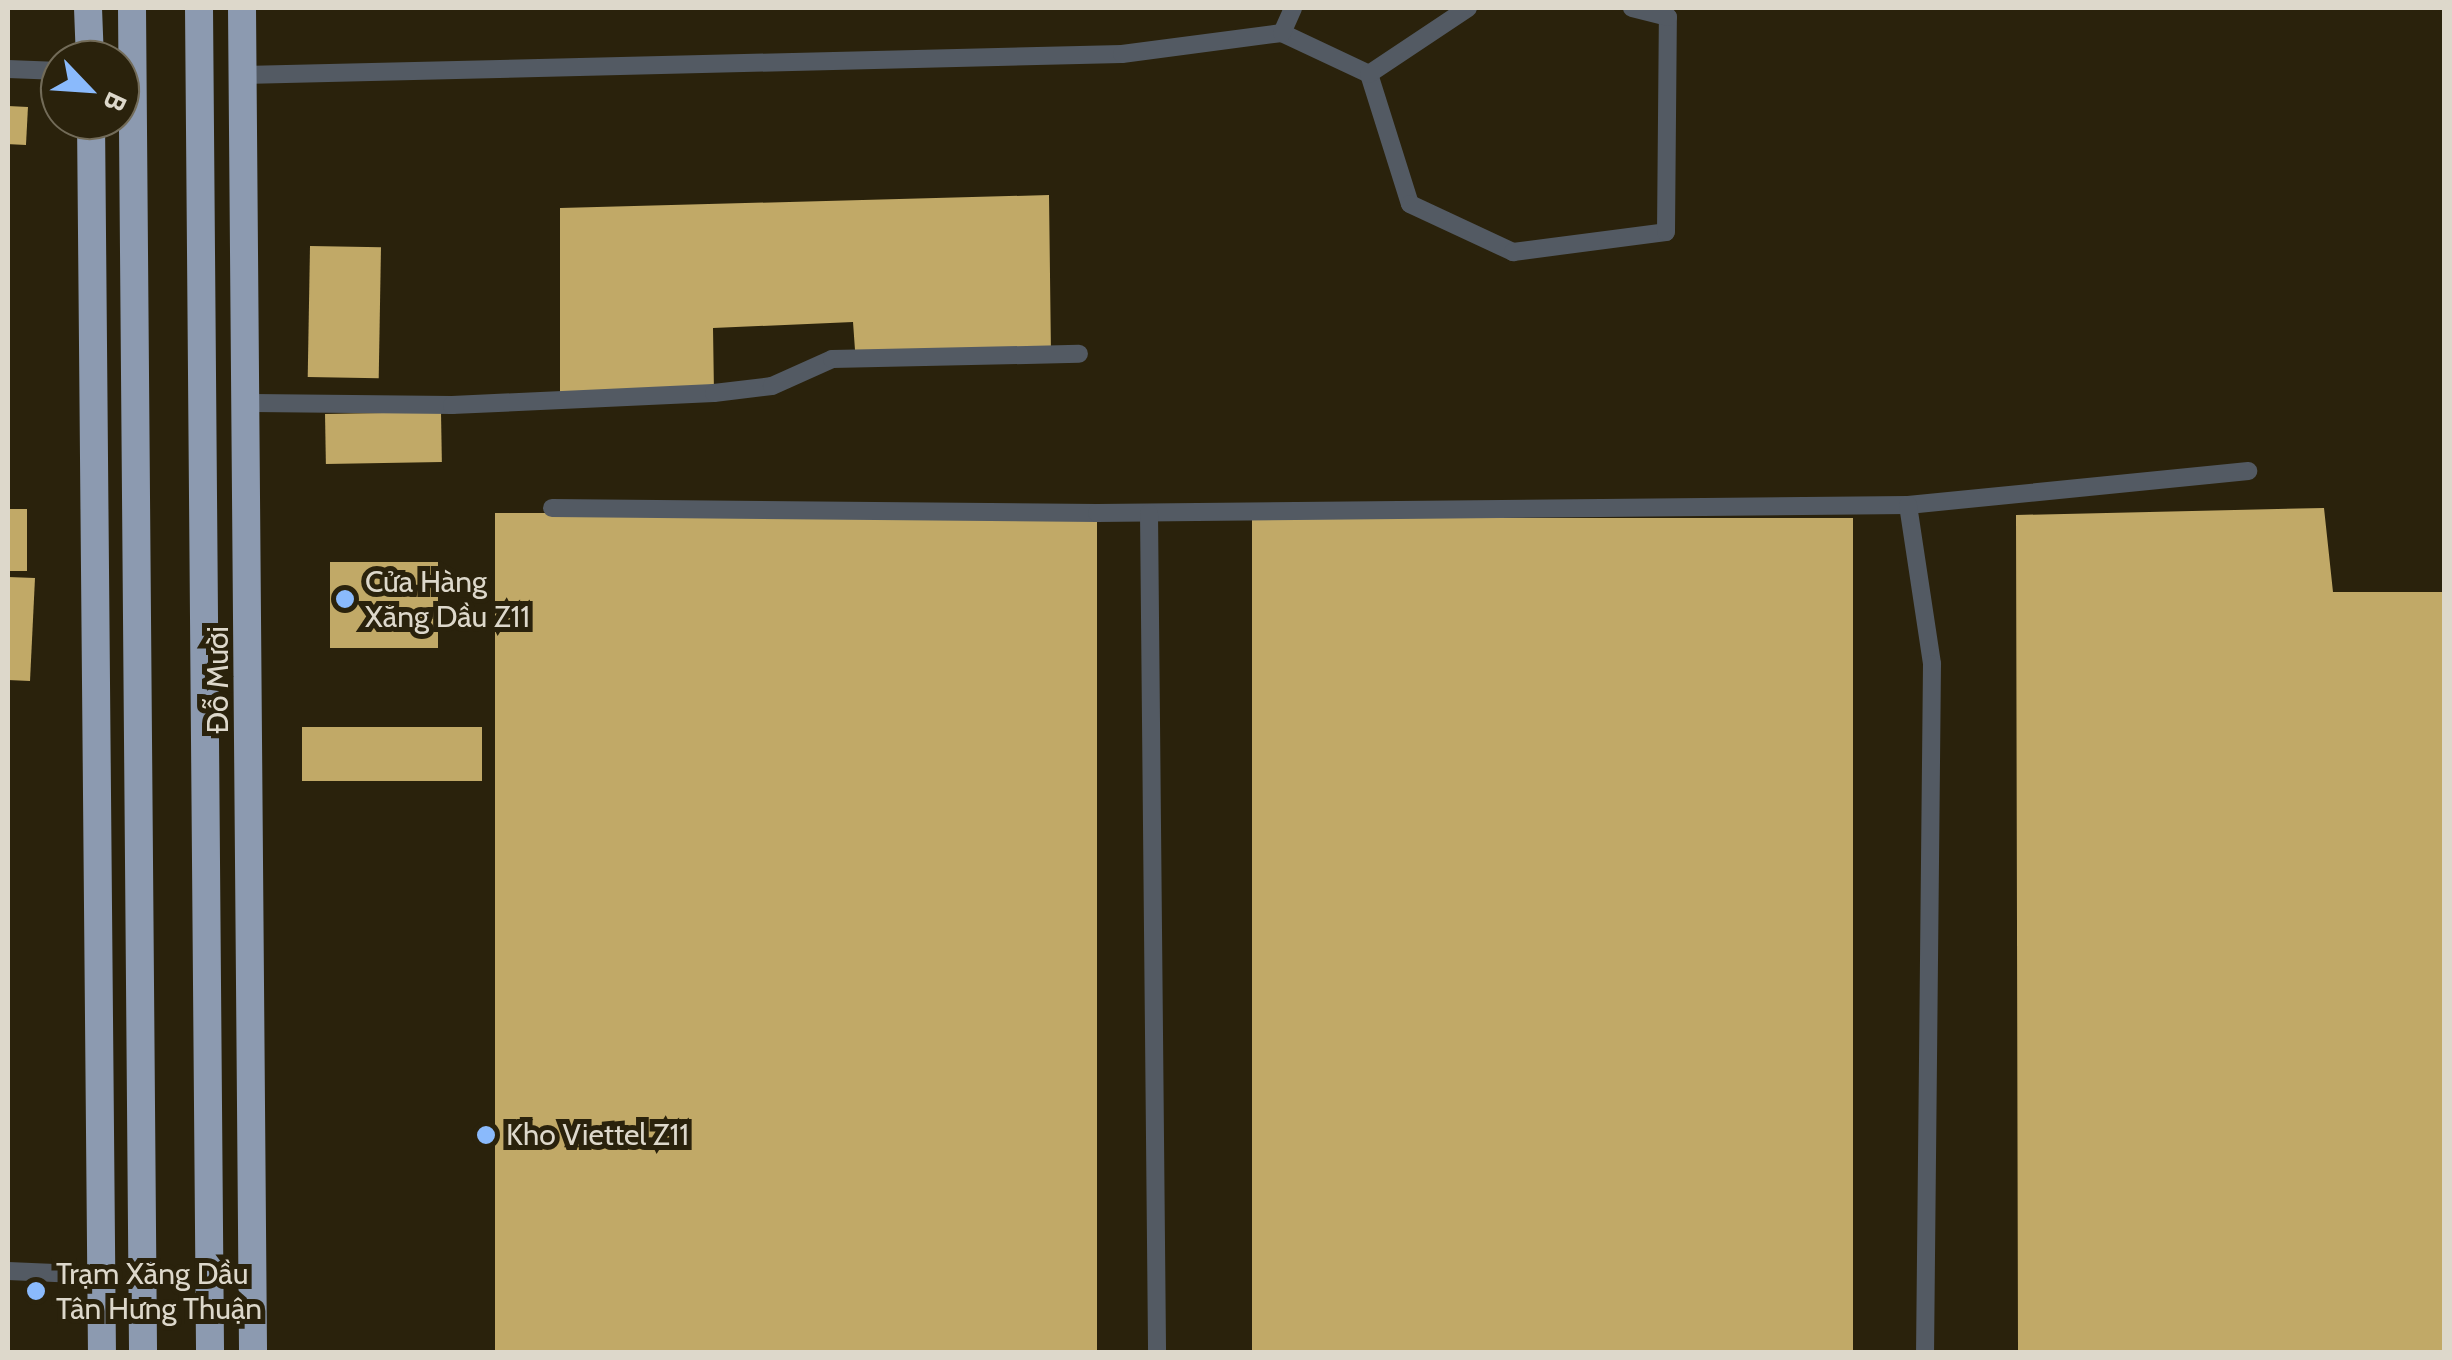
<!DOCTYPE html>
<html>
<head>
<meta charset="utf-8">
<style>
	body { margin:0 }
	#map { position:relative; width:2452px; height:1360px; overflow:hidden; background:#2a220c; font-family:Cabin,sans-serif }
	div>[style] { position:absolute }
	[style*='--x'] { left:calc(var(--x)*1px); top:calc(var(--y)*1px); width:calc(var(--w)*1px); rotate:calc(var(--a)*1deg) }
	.building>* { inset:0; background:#c1a967; transform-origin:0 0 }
	.service>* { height:18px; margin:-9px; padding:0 9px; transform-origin:9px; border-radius:9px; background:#535a63 }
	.trunk>* { height:28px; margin:-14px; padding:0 14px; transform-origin:14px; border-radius:14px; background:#8c9ab0 }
	.dots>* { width:28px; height:28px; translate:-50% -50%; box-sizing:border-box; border:5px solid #2a220c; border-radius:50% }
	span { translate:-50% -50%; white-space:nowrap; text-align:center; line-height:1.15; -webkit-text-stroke:10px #2a220c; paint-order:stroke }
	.poi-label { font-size:30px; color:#ddd8cb }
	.left { translate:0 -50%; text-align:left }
	.street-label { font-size:30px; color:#ddd8cb }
	.frame { position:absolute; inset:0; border:10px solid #ddd8cb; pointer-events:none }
	.north { position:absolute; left:40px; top:40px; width:100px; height:100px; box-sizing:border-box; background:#2a220c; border:2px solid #726b58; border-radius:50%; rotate:115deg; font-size:28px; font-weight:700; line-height:40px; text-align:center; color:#ddd8cb }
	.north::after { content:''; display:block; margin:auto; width:35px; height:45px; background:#8abafc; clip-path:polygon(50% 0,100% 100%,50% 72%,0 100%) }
</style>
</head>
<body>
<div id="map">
	<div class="building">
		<i style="left:8px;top:106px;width:20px;height:38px;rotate:3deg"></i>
		<i style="clip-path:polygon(1049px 195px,1051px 354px,855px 350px,853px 322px,713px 328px,714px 393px,560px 392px,560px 208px)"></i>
		<i style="left:310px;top:246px;width:71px;height:131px;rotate:1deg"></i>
		<i style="left:441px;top:412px;width:50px;height:116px;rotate:89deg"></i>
		<i style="clip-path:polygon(2324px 508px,2333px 592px,2444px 592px,2444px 1352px,2018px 1352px,2016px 515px)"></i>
		<i style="left:8px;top:509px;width:19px;height:62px"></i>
		<i style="left:1097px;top:513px;width:839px;height:602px;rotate:90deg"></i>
		<i style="left:1853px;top:518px;width:834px;height:601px;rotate:90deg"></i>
		<i style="left:438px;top:562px;width:86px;height:108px;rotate:90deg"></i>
		<i style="clip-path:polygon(8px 577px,35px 578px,30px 681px,8px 680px)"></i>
		<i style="left:482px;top:727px;width:54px;height:180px;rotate:90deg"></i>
	</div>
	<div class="service">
		<i style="--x:1282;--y:33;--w:96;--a:25.2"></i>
		<i style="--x:1369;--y:74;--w:136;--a:72.5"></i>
		<i style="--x:1410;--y:204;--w:114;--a:25"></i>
		<i style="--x:1513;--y:252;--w:154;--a:-7.4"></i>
		<i style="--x:1666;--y:232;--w:215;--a:-89.5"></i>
		<i style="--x:1668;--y:17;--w:37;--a:-166"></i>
		<i style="--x:8;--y:69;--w:52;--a:2.2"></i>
		<i style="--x:1369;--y:74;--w:119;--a:-33.7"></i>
		<i style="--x:245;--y:75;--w:877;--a:-1.37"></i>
		<i style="--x:1122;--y:54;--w:161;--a:-7.5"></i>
		<i style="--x:1282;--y:33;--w:27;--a:-66"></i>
		<i style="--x:250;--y:403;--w:202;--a:0.6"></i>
		<i style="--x:452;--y:405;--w:262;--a:-2.6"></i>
		<i style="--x:714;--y:393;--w:58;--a:-6.9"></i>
		<i style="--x:772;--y:386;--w:66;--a:-24.2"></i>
		<i style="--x:832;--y:359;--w:247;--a:-1.2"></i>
		<i style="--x:1908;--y:505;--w:342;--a:-5.7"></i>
		<i style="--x:552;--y:508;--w:545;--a:0.53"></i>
		<i style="--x:1097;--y:513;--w:811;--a:-0.57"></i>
		<i style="--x:1908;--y:505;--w:161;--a:81.4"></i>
		<i style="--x:1932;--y:664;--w:688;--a:90.58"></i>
		<i style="--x:1149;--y:513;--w:839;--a:89.45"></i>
		<i style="--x:8;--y:1271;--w:94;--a:2.4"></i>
	</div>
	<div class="trunk">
		<i style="--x:88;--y:8;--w:52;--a:87.8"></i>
		<i style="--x:132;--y:8;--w:1344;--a:89.53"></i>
		<i style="--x:199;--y:8;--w:1344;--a:89.53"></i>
		<i style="--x:242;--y:8;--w:1344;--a:89.53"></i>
		<i style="--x:91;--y:120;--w:1232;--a:89.49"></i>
	</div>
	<div class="dots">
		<i style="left:345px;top:599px;background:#8abafc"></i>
		<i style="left:486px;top:1135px;background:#8abafc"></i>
		<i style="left:36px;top:1291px;background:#8abafc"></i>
	</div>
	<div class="poi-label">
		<span class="left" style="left:365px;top:599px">Cửa Hàng<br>Xăng Dầu Z11</span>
		<span class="left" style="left:506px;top:1135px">Kho Viettel Z11</span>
		<span class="left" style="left:56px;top:1291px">Trạm Xăng Dầu<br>Tân Hưng Thuận</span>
	</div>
	<div class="street-label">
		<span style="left:218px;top:680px;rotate:-90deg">Đỗ Mười</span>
	</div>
	<div class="frame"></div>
	<div class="north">B</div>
</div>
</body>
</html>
